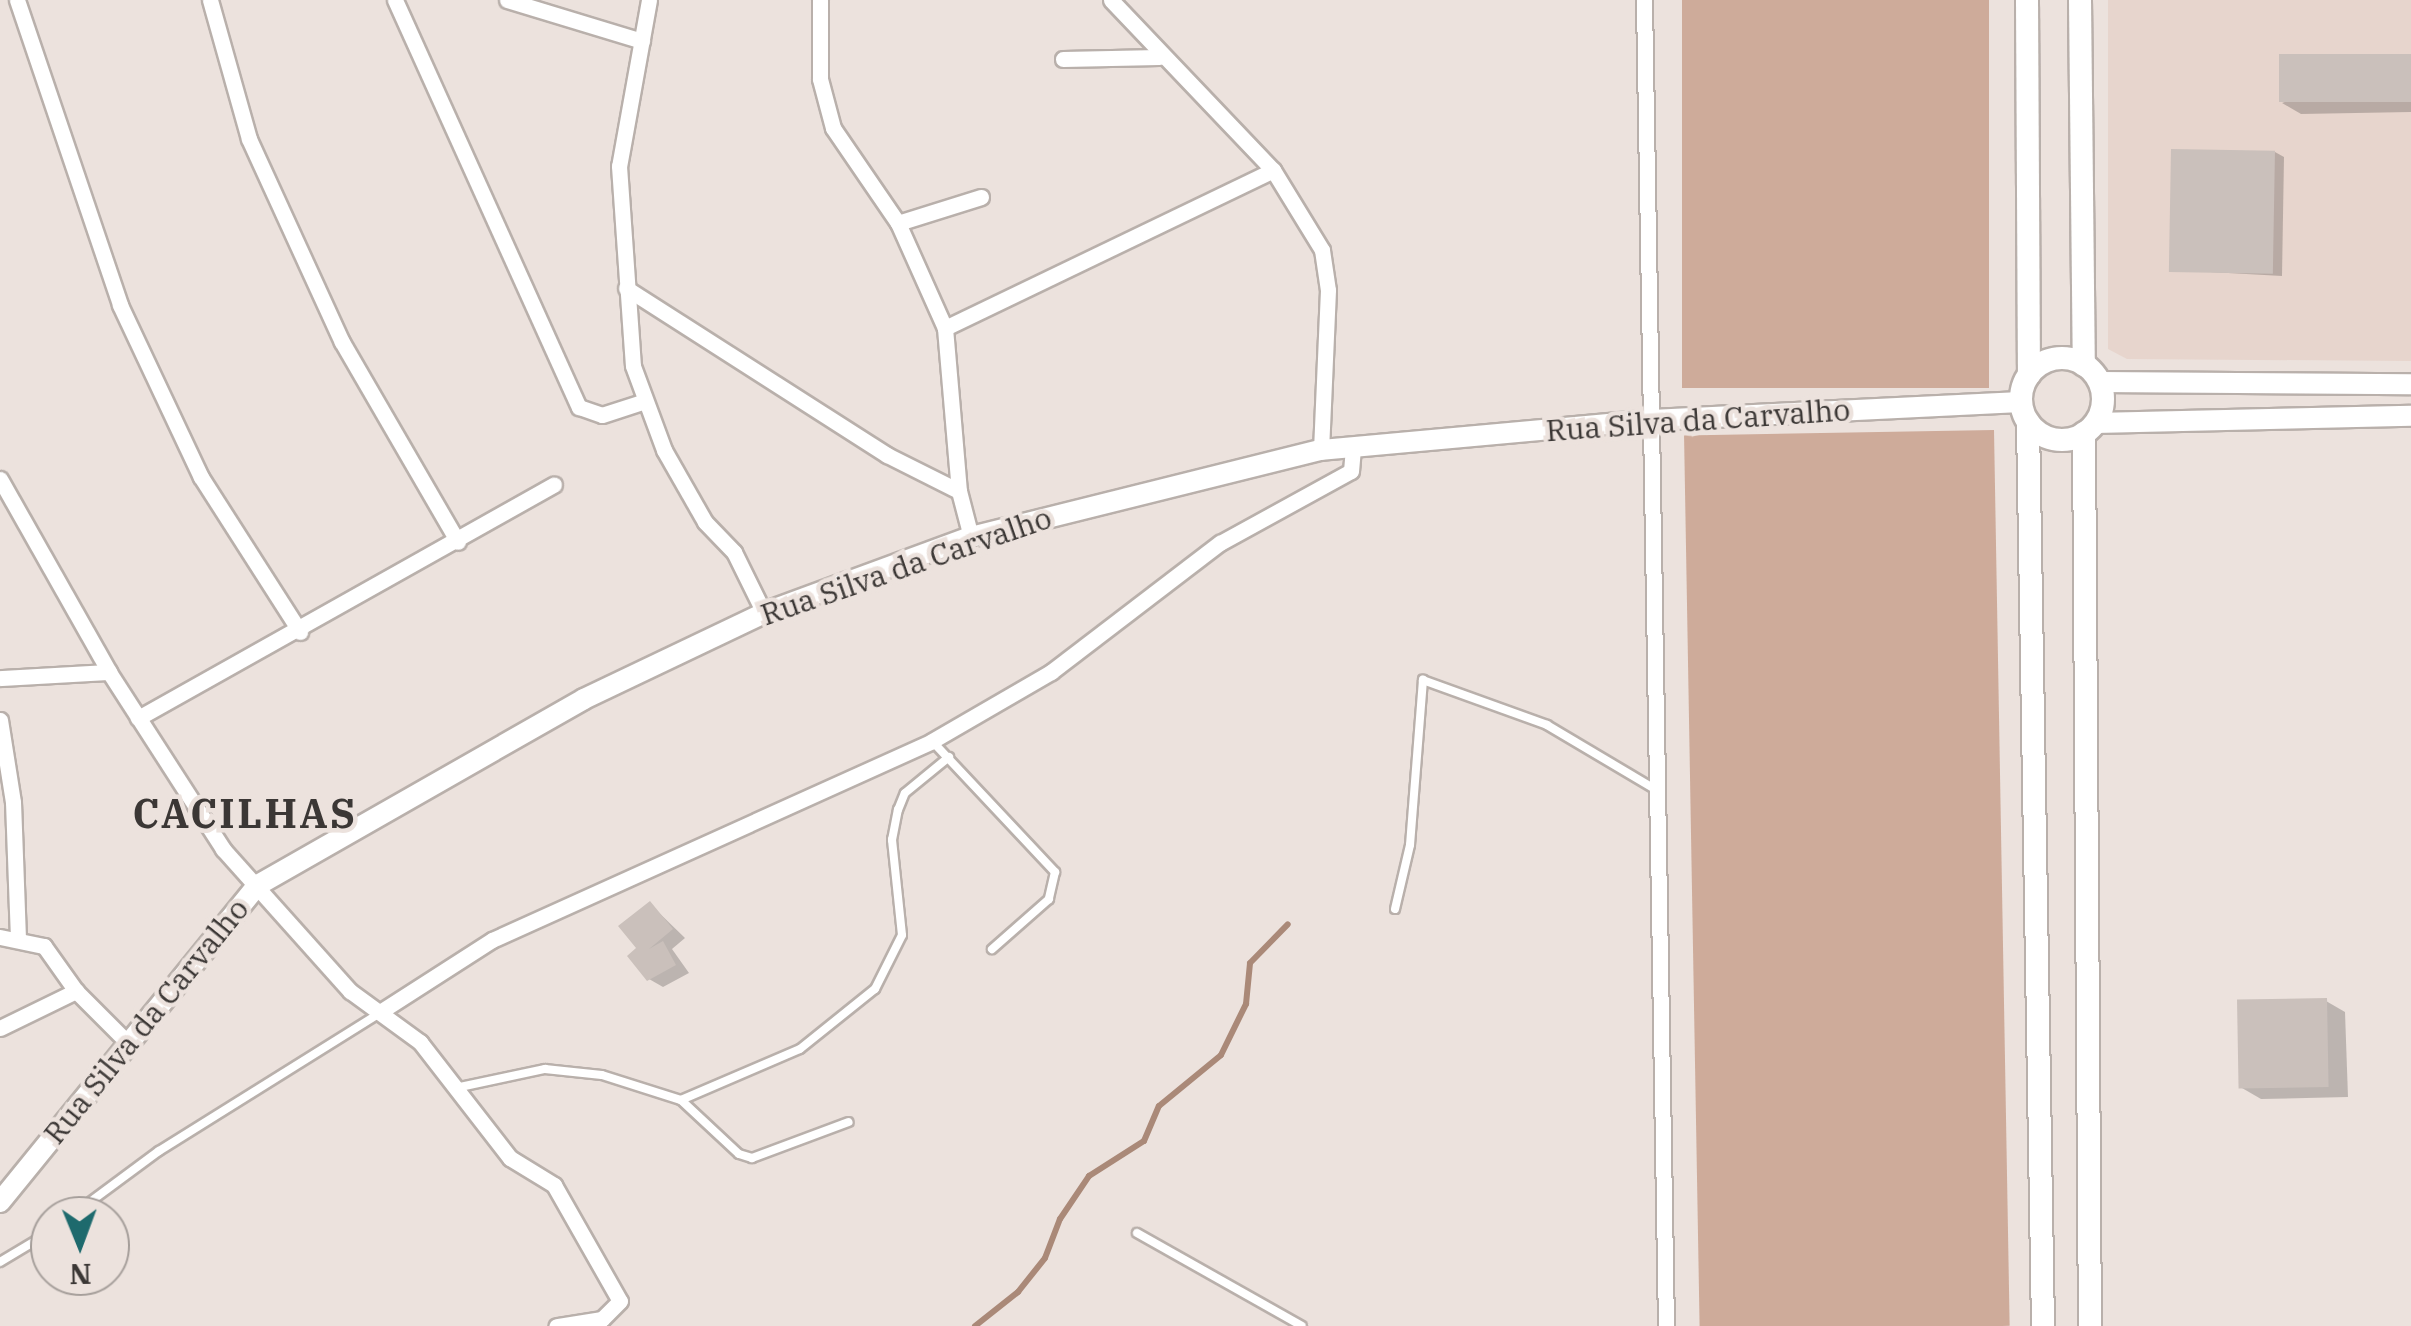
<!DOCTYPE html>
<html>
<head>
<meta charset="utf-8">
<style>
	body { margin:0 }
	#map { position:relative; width:2411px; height:1326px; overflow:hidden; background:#ece2dd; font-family:"IBM Plex Serif",serif }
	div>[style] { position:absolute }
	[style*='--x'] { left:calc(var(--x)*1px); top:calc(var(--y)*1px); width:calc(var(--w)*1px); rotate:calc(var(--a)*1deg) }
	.built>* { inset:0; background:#e7d5cd }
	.green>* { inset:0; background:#ceab9a; transform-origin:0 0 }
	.shadow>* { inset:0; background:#0003 }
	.stream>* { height:6px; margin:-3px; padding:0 3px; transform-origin:3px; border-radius:3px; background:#aa8978 }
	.building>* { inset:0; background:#cac0bb; transform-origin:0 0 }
	.roads { filter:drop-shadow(2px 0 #b9b0ab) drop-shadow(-2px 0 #b9b0ab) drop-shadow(0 2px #b9b0ab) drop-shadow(0 -2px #b9b0ab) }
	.service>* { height:8px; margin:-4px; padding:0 4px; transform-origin:4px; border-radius:4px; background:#fff }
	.minor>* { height:15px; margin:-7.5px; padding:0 7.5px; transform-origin:7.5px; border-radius:7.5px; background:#fff }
	.tertiary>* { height:20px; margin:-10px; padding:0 10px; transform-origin:10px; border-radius:10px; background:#fff }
	.secondary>* { height:22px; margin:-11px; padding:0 11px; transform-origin:11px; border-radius:11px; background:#fff }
	.secondary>.ring { margin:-11px; padding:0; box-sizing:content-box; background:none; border:22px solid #fff; border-radius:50% }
	span { translate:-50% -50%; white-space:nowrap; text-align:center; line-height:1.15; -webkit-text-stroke:9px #ece2dd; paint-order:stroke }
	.street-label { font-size:30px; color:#3b3735 }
	.district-label { font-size:40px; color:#3b3735; font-weight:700; letter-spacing:2.5px }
	.north { position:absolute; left:30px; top:1196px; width:100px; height:100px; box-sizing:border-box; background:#ece2dd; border:2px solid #a59e9a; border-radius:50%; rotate:179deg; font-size:28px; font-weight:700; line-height:40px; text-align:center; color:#3b3735 }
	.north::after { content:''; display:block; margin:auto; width:35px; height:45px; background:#1e6a6d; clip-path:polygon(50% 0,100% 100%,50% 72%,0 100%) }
</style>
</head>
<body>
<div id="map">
	<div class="built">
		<i style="clip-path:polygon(2108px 0,2411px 0,2411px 361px,2127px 359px,2108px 349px)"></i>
	</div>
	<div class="green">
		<i style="left:1682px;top:0;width:307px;height:388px"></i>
		<i style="left:1994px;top:430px;width:896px;height:310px;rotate:89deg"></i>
	</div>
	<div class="shadow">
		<i style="clip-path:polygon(2411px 57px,2411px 112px,2301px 114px,2282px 103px)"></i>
		<i style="clip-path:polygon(2275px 152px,2284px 157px,2282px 276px,2174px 270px)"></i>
		<i style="clip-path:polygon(650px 904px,685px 938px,672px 949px,689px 973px,663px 987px,649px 979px,640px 949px)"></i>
		<i style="clip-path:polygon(2326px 1001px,2345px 1012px,2348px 1097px,2261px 1099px,2242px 1088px)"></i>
	</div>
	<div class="stream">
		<i style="--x:975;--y:1326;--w:55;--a:-38.3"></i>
		<i style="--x:1018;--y:1292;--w:43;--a:-51.5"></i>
		<i style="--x:1045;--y:1258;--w:42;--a:-69"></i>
		<i style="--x:1060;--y:1219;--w:52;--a:-56"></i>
		<i style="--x:1089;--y:1176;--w:65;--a:-32.5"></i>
		<i style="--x:1144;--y:1141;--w:38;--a:-67"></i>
		<i style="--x:1159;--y:1106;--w:80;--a:-39.4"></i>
		<i style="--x:1221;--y:1055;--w:57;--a:-63.9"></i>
		<i style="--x:1246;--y:1004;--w:41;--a:-84.4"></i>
		<i style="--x:1250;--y:963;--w:54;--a:-45.7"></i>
	</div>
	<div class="building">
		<i style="left:2411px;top:54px;width:48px;height:132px;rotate:90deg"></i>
		<i style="left:2171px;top:149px;width:104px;height:123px;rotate:1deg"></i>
		<i style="clip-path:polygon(650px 901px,673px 929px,649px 949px,663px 941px,676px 965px,647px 981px,627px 956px,636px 948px,618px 926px)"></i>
		<i style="left:2327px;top:998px;width:89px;height:90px;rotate:89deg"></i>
	</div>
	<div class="roads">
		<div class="service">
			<i style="--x:932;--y:741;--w:180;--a:46.8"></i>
			<i style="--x:1055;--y:872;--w:28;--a:103"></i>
			<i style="--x:1049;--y:899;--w:76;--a:138.7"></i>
			<i style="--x:1395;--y:909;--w:66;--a:-76.8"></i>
			<i style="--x:1410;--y:845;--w:166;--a:-85.5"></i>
			<i style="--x:1423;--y:680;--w:132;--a:19.9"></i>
			<i style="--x:1547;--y:725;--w:126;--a:30.7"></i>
			<i style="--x:460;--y:1087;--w:87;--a:-12"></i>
			<i style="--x:545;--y:1069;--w:57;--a:6"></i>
			<i style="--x:602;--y:1075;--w:83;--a:17.6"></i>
			<i style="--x:681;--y:1100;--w:79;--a:43"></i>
			<i style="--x:739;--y:1154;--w:14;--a:17"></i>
			<i style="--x:752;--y:1158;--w:103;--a:-20.4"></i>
			<i style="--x:681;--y:1100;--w:129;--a:-23.2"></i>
			<i style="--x:800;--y:1049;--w:96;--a:-38.7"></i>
			<i style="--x:875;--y:989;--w:60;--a:-63.4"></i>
			<i style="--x:902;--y:935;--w:96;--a:-96"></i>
			<i style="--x:892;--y:840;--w:31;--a:-79"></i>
			<i style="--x:898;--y:810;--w:18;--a:-68"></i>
			<i style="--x:905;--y:793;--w:57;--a:-39.3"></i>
			<i style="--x:71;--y:1216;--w:109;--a:-36.5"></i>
			<i style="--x:159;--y:1151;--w:261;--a:-32"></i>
			<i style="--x:1137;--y:1233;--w:189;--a:29.4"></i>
			<i style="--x:0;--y:1262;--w:58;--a:-31"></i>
		</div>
		<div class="minor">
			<i style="--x:17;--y:0;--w:322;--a:71.3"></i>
			<i style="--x:120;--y:305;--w:190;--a:64.8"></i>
			<i style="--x:201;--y:477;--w:184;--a:57.4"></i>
			<i style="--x:210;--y:0;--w:144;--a:74.3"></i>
			<i style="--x:249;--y:139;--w:223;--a:65.4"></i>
			<i style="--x:342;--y:342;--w:231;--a:59.9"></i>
			<i style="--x:395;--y:0;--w:447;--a:65.7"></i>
			<i style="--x:579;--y:407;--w:24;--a:19"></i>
			<i style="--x:602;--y:415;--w:45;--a:-18"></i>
			<i style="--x:507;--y:0;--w:141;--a:16.9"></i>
			<i style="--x:649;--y:0;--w:169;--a:100.2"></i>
			<i style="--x:619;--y:166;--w:200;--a:86"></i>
			<i style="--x:633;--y:366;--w:90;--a:69.7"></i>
			<i style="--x:664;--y:450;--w:83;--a:60.3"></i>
			<i style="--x:705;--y:522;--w:42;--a:46"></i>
			<i style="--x:734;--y:552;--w:68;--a:63.8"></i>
			<i style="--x:820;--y:0;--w:79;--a:90"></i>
			<i style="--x:820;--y:79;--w:51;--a:75.1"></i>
			<i style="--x:833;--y:128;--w:115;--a:55.6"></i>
			<i style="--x:898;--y:223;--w:115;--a:65.9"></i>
			<i style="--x:945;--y:328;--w:164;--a:85.1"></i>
			<i style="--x:959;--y:491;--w:48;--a:75.4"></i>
			<i style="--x:1111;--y:0;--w:235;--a:46.4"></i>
			<i style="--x:1273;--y:170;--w:94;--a:58.5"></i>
			<i style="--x:1322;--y:250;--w:40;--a:81.5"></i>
			<i style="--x:1328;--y:290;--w:160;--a:92.5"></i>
			<i style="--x:1644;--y:0;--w:1326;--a:89.05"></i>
			<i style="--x:1063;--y:59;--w:96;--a:-1.2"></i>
			<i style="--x:898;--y:223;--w:87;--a:-17.4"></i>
			<i style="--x:626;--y:288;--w:310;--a:32.6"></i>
			<i style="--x:887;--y:455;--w:80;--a:26.6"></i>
			<i style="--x:945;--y:328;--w:364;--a:-25.7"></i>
			<i style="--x:0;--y:479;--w:222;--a:60.5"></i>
			<i style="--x:109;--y:672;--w:211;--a:57.2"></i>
			<i style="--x:223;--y:849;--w:191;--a:48.2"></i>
			<i style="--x:350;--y:991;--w:87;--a:36.1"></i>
			<i style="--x:420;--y:1042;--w:147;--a:52.2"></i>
			<i style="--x:510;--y:1158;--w:52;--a:31.5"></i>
			<i style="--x:554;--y:1185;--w:133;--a:60.4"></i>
			<i style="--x:620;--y:1301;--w:25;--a:135"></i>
			<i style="--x:602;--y:1319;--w:46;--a:171.2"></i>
			<i style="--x:0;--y:678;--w:109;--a:-3.2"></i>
			<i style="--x:138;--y:718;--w:477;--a:-29.3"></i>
			<i style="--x:0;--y:720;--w:83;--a:81"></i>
			<i style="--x:13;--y:802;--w:138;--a:87.9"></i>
			<i style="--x:0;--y:937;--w:45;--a:11.6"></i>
			<i style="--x:44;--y:946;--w:55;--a:54.6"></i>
			<i style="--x:76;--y:991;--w:71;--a:45"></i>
			<i style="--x:383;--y:1010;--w:130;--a:-32.7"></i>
			<i style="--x:492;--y:940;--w:483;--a:-24.3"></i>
			<i style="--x:932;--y:741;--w:138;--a:-30.1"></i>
			<i style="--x:1051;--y:672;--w:213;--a:-37.4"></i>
			<i style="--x:1220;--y:543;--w:149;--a:-28.8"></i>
			<i style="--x:1351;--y:471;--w:24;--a:-85"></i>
			<i style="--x:0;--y:1028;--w:85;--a:-26"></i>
		</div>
		<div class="tertiary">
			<i style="--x:2099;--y:382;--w:312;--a:0.4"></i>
			<i style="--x:2095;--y:423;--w:316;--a:-1.3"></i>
			<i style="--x:0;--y:1202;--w:409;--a:-50.9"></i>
			<i style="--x:258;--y:885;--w:375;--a:-29.7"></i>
			<i style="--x:584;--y:699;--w:199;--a:-25.5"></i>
			<i style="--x:764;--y:613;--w:221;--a:-20.2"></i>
			<i style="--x:971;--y:537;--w:361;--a:-14"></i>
			<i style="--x:1321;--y:450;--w:331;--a:-5.2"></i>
			<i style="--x:1651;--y:420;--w:370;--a:-2.8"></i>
		</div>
		<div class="secondary">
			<i style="--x:2027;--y:0;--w:375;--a:89.7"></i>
			<i style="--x:2080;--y:0;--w:365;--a:89.4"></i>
			<i class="ring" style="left:2021px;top:358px;width:60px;height:60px"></i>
			<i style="--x:2028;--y:422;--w:904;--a:89.05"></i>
			<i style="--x:2084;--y:433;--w:893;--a:89.62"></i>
		</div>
	</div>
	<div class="street-label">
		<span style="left:1698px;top:420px;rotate:-4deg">Rua Silva da Carvalho</span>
		<span style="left:906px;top:566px;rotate:-19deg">Rua Silva da Carvalho</span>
		<span style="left:146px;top:1021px;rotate:-51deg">Rua Silva da Carvalho</span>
	</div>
	<div class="district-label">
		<span style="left:245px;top:813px">CACILHAS</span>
	</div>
	<div class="north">N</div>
</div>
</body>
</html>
